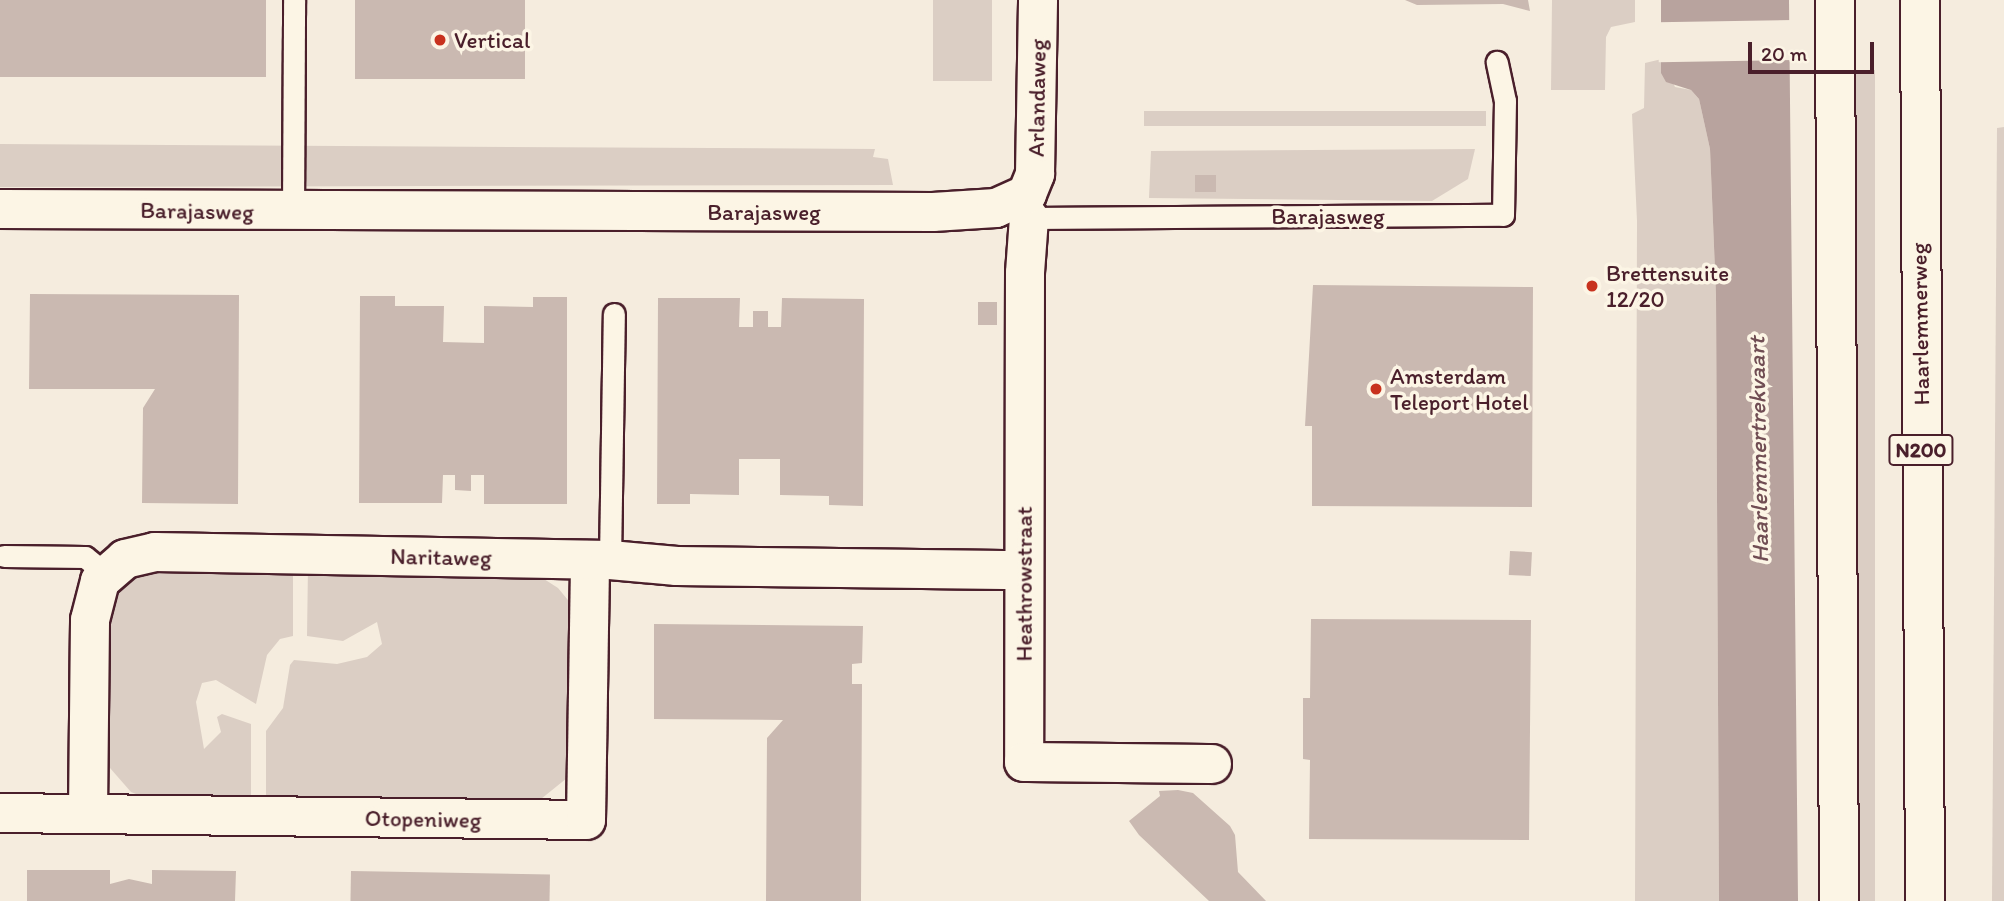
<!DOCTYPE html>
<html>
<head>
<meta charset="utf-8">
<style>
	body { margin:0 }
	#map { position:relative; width:2004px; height:901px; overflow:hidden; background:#f5ecde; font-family:Itim,sans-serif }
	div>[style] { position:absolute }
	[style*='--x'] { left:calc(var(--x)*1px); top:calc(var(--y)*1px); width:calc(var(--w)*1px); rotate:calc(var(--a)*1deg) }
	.green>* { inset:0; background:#dbcec4; transform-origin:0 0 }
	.water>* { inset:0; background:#b8a39e }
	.pier>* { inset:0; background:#f5ecde; transform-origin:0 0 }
	.building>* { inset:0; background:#cab9b1; transform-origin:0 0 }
	.roads { filter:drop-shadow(2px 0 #4a1f2b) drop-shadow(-2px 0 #4a1f2b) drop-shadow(0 2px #4a1f2b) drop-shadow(0 -2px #4a1f2b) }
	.lane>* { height:21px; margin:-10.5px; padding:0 10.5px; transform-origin:10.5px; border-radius:10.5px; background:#fcf5e5 }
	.street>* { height:38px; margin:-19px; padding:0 19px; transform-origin:19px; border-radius:19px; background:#fcf5e5 }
	.secondary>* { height:38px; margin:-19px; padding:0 19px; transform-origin:19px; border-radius:19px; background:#fcf5e5 }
	.primary>* { height:38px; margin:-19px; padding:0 19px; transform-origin:19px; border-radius:19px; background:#fcf5e5 }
	.dots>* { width:19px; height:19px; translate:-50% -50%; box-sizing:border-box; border:4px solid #fcf5e5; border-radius:50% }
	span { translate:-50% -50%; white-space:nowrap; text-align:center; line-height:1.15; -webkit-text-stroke:7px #fcf5e5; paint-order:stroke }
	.shield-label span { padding:2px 5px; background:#fcf5e5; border:2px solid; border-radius:5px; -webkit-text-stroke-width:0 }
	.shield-label { font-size:21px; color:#4a1f2b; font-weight:700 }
	.poi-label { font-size:23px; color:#4a1f2b }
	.left { translate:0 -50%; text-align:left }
	.street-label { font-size:23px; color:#4a1f2b }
	.water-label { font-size:24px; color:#704d53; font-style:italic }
	.scale { position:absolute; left:1748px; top:42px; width:126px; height:32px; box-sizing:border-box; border:4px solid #4a1f2b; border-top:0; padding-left:9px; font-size:21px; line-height:24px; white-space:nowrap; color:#4a1f2b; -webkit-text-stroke:5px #fcf5e5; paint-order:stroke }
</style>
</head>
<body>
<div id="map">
	<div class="green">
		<i style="left:933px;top:0;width:59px;height:81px"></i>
		<i style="clip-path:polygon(1552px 0,1635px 0,1635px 22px,1611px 27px,1606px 37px,1605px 90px,1551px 90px)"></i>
		<i style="clip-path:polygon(1662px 59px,1675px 87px,1691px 90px,1699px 99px,1710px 149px,1716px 295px,1719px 901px,1635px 901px,1637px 221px,1632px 114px,1644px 108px,1645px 63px)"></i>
		<i style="left:1855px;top:70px;width:20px;height:831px"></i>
		<i style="left:1144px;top:111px;width:342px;height:15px"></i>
		<i style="clip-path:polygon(2004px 127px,2004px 901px,1992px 901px,1997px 128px)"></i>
		<i style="clip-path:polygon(0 144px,875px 149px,873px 157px,888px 159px,893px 185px,0 187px)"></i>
		<i style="clip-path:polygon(1475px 149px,1468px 179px,1432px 201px,1149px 198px,1151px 151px)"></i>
		<i style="clip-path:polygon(293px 566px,293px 636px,280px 639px,267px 655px,256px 704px,216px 680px,202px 683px,196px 702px,204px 749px,221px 732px,217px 717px,222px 714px,251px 724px,251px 809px,168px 807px,131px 792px,110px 768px,99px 743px,108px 601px,135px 574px,149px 568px)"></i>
		<i style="clip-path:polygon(308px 566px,533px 572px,558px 588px,572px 605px,572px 774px,531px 807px,266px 807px,266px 731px,283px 708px,290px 665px,294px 660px,337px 664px,367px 657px,382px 644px,377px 622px,343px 641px,307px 636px)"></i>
	</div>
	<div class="water">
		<i style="clip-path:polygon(1661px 0,1789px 0,1798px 901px,1719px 901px,1716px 295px,1710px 149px,1699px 99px,1691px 90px,1666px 82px,1661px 73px)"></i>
	</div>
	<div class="pier">
		<i style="left:1793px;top:20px;width:40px;height:135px;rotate:89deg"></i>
	</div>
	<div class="building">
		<i style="left:0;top:0;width:266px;height:77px"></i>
		<i style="left:355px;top:0;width:170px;height:79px"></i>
		<i style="clip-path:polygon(1405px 0,1528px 0,1530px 11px,1503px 4px,1417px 5px)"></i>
		<i style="left:1195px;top:175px;width:21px;height:17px"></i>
		<i style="clip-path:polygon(1313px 285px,1533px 287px,1532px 507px,1312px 506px,1312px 426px,1305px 426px)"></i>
		<i style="clip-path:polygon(30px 294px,239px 295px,238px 504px,142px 503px,143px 408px,155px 389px,29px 389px)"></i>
		<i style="clip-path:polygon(360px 296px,395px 296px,395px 306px,444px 306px,443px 342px,484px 343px,484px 306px,533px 307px,533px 297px,567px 297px,567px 504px,484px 504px,484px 475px,471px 475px,471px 491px,455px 490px,455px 475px,443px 475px,442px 503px,359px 503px)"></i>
		<i style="clip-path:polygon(658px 298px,740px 298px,739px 327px,753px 327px,753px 311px,768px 311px,768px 327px,781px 327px,782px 298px,864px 299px,863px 506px,829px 505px,829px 496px,780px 495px,780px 459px,739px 459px,739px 495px,690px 494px,690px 504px,657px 504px)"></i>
		<i style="left:978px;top:302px;width:19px;height:23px"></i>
		<i style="left:1510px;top:551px;width:22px;height:24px;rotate:3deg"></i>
		<i style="clip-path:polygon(1311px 619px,1531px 620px,1529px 840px,1309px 839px,1310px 760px,1303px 759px,1303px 698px,1310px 698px)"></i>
		<i style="clip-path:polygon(654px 624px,863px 626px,862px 663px,852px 664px,852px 684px,862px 684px,861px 901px,766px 901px,767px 738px,783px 720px,654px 719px)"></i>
		<i style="clip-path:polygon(1178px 790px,1193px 793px,1230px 826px,1235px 835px,1238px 872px,1266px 901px,1209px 901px,1139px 835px,1129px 821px,1160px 796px,1159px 791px)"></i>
		<i style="clip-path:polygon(27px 870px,110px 870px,110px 884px,129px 879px,152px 884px,152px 870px,236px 871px,235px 901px,27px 901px)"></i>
		<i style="left:351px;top:871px;width:199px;height:30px;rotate:1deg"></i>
	</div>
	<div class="roads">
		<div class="lane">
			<i style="--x:1028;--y:207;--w:11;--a:85"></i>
			<i style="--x:1029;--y:218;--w:474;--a:-0.4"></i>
			<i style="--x:1503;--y:215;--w:114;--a:-89"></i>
			<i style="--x:1505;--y:101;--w:40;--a:-102"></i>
			<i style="--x:293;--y:212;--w:212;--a:-89.7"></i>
			<i style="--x:4;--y:556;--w:81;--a:0.7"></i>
			<i style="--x:85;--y:557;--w:28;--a:39"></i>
			<i style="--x:610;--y:560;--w:246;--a:-89.1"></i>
		</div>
		<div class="street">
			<i style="--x:1029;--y:218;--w:55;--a:94.2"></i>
			<i style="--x:1025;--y:273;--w:489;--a:90.1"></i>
			<i style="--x:1024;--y:762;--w:188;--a:0.6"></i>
			<i style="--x:0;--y:813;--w:586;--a:0.68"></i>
			<i style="--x:586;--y:820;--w:260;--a:-89.1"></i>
			<i style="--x:88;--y:813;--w:193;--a:-89.4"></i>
			<i style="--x:90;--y:620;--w:40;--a:-75.6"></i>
			<i style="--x:100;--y:581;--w:33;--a:-41"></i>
			<i style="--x:125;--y:559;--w:31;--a:-13"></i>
			<i style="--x:155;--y:552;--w:455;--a:1"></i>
			<i style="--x:610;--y:560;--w:67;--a:5.1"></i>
			<i style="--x:677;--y:566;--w:347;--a:0.7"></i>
		</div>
		<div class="secondary">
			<i style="--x:0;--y:209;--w:933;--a:0.18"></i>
			<i style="--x:933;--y:212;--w:63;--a:-3.6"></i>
			<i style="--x:996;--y:208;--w:34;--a:-24"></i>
			<i style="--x:1027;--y:194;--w:22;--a:-68"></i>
			<i style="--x:1035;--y:174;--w:174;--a:-89"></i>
		</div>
		<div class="primary">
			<i style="--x:1835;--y:0;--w:901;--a:89.75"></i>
			<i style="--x:1920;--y:0;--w:901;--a:89.68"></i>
		</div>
	</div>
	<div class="dots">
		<i style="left:440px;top:40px;background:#c8321e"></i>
		<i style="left:1592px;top:286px;background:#c8321e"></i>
		<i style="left:1376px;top:389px;background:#c8321e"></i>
	</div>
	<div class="shield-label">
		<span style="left:1921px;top:450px">N200</span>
	</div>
	<div class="poi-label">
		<span class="left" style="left:454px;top:40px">Vertical</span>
		<span class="left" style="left:1606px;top:286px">Brettensuite<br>12/20</span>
		<span class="left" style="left:1390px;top:389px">Amsterdam<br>Teleport Hotel</span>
	</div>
	<div class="street-label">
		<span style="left:1037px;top:98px;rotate:-89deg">Arlandaweg</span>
		<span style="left:197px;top:211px;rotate:1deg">Barajasweg</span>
		<span style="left:764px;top:212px">Barajasweg</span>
		<span style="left:1328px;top:216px">Barajasweg</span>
		<span style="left:1920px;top:324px;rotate:-91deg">Haarlemmerweg</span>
		<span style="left:441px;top:557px;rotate:1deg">Naritaweg</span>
		<span style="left:1024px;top:584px;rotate:-90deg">Heathrowstraat</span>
		<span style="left:423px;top:819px;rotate:1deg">Otopeniweg</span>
	</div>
	<div class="water-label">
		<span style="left:1758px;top:450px;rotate:-91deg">Haarlemmertrekvaart</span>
	</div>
	<div class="scale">20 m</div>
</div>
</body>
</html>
